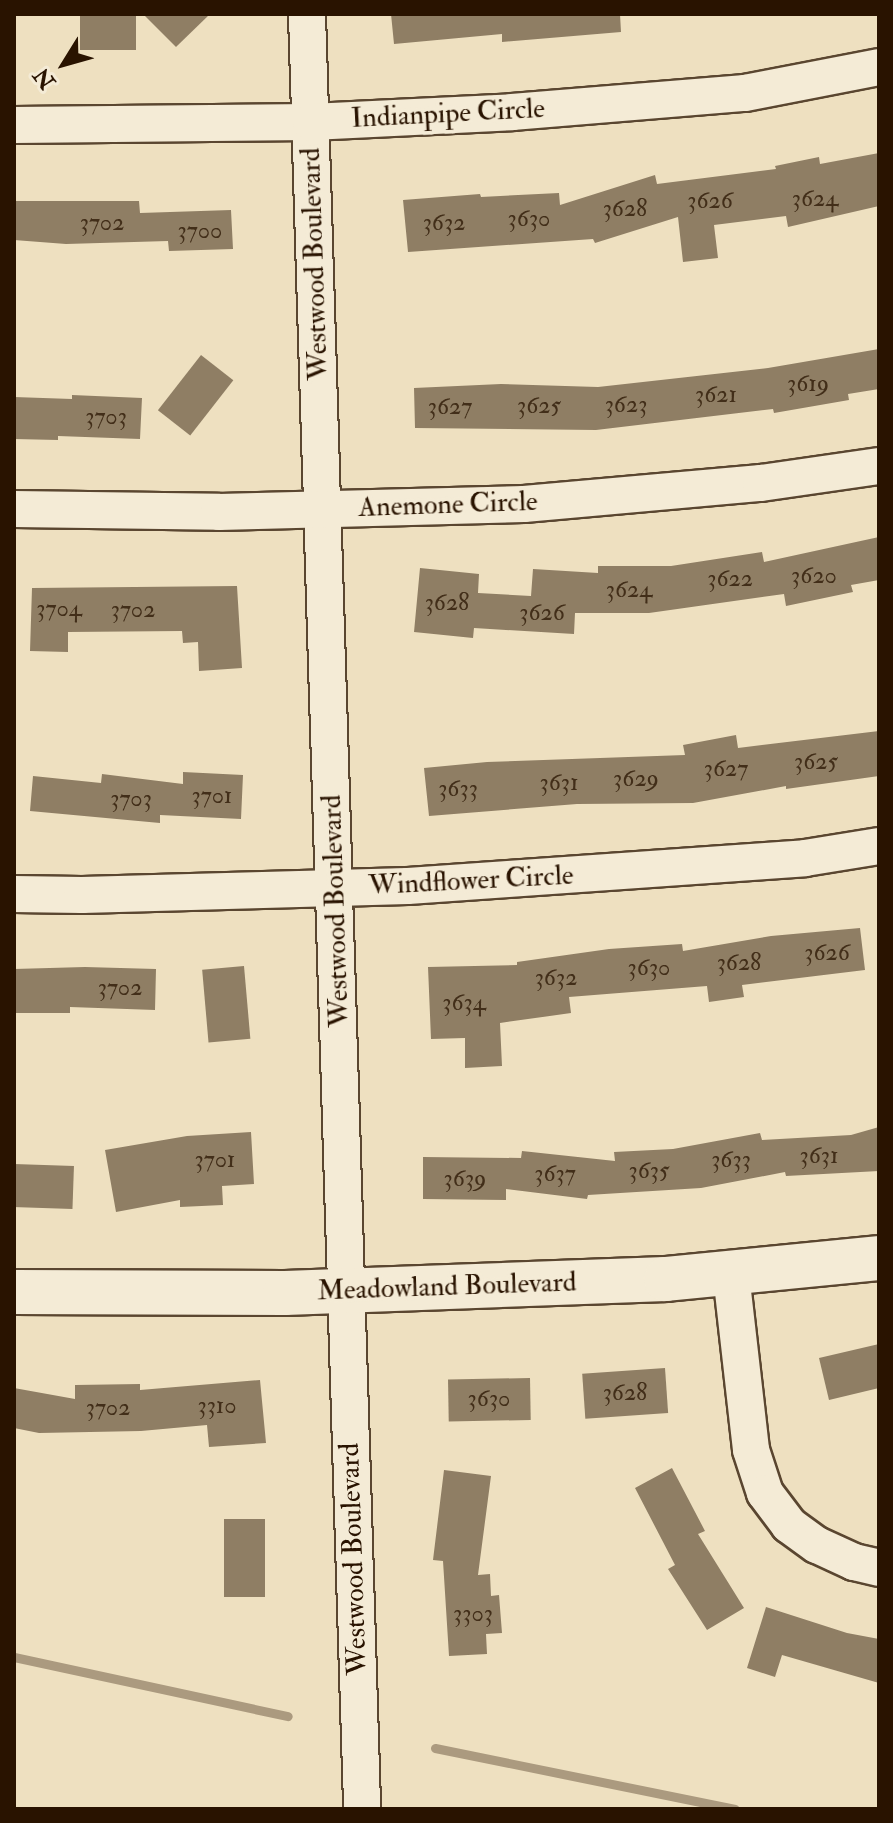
<!DOCTYPE html>
<html>
<head>
<meta charset="utf-8">
<style>
	body { margin:0 }
	#map { position:relative; width:893px; height:1823px; overflow:hidden; background:#eee0c0; font-family:"IM FELL Double Pica",serif }
	div>[style] { position:absolute }
	[style*='--x'] { left:calc(var(--x)*1px); top:calc(var(--y)*1px); width:calc(var(--w)*1px); rotate:calc(var(--a)*1deg) }
	.stream>* { height:9px; margin:-4.5px; padding:0 4.5px; transform-origin:4.5px; border-radius:4.5px; background:#ab9a7f }
	.building>* { inset:0; background:#8f7e64; transform-origin:0 0 }
	.roads { filter:drop-shadow(2px 0 #5a4630) drop-shadow(-2px 0 #5a4630) drop-shadow(0 2px #5a4630) drop-shadow(0 -2px #5a4630) }
	.minor>* { height:36px; margin:-18px; padding:0 18px; transform-origin:18px; border-radius:18px; background:#f4ebd6 }
	.tertiary>* { height:44px; margin:-22px; padding:0 22px; transform-origin:22px; border-radius:22px; background:#f4ebd6 }
	span { translate:-50% -50%; white-space:nowrap; text-align:center; line-height:1.15; -webkit-text-stroke:7px #f4ebd6; paint-order:stroke }
	.number-label { font-size:24px; color:#422e19 }
	.number-label span { -webkit-text-stroke-width:0 }
	.street-label { font-size:28px; color:#291300 }
	.frame { position:absolute; inset:0; border:16px solid #291300; pointer-events:none }
	.north { position:absolute; left:24px; top:24px; width:80px; height:80px; -webkit-text-stroke:6px #f4ebd6; paint-order:stroke; rotate:233deg; font-size:22px; font-weight:700; line-height:32px; text-align:center; color:#291300 }
	.north::after { content:''; display:block; margin:auto; width:28px; height:36px; background:#291300; clip-path:polygon(50% 0,100% 100%,50% 72%,0 100%) }
</style>
</head>
<body>
<div id="map">
	<div class="stream">
		<i style="--x:14;--y:1657;--w:280;--a:12.2"></i>
		<i style="--x:435;--y:1748;--w:306;--a:11.5"></i>
	</div>
	<div class="building">
		<i style="left:80px;top:14px;width:56px;height:36px"></i>
		<i style="clip-path:polygon(143px 14px,210px 14px,176px 47px)"></i>
		<i style="clip-path:polygon(391px 14px,620px 14px,621px 32px,502px 42px,502px 34px,394px 44px)"></i>
		<i style="clip-path:polygon(879px 153px,879px 206px,788px 227px,786px 216px,714px 225px,718px 258px,683px 262px,678px 217px,595px 243px,593px 239px,408px 252px,403px 200px,480px 194px,481px 197px,559px 193px,560px 205px,655px 175px,657px 184px,776px 169px,775px 166px,819px 157px,820px 164px)"></i>
		<i style="clip-path:polygon(14px 201px,139px 201px,140px 213px,231px 210px,233px 249px,169px 251px,168px 241px,66px 244px,14px 240px)"></i>
		<i style="clip-path:polygon(879px 349px,879px 389px,848px 394px,849px 400px,774px 413px,773px 409px,596px 430px,415px 428px,414px 388px,501px 384px,598px 387px,768px 368px)"></i>
		<i style="left:201px;top:355px;width:41px;height:70px;rotate:38deg"></i>
		<i style="clip-path:polygon(72px 395px,142px 398px,140px 439px,58px 436px,58px 440px,14px 439px,14px 397px,72px 399px)"></i>
		<i style="clip-path:polygon(879px 537px,879px 580px,851px 585px,853px 592px,786px 606px,784px 594px,649px 613px,575px 613px,574px 634px,474px 628px,473px 638px,414px 632px,420px 568px,479px 574px,478px 593px,531px 596px,533px 569px,598px 573px,598px 566px,671px 566px,762px 552px,764px 562px)"></i>
		<i style="clip-path:polygon(237px 586px,242px 668px,199px 671px,198px 642px,183px 643px,182px 631px,68px 632px,68px 652px,30px 651px,32px 588px)"></i>
		<i style="clip-path:polygon(879px 731px,879px 776px,786px 789px,786px 786px,693px 803px,577px 804px,429px 816px,424px 768px,487px 762px,685px 755px,683px 745px,736px 735px,738px 748px)"></i>
		<i style="clip-path:polygon(183px 772px,243px 775px,241px 819px,160px 815px,160px 823px,30px 811px,33px 776px,101px 783px,102px 774px,183px 784px)"></i>
		<i style="clip-path:polygon(860px 928px,865px 970px,742px 985px,744px 997px,709px 1002px,707px 986px,569px 997px,571px 1013px,500px 1023px,502px 1066px,465px 1068px,465px 1038px,431px 1039px,428px 967px,517px 965px,517px 962px,609px 949px,682px 944px,683px 951px,771px 936px)"></i>
		<i style="left:244px;top:966px;width:73px;height:42px;rotate:85deg"></i>
		<i style="clip-path:polygon(85px 967px,156px 969px,155px 1010px,70px 1007px,70px 1013px,14px 1013px,14px 969px)"></i>
		<i style="clip-path:polygon(879px 1127px,879px 1171px,786px 1176px,785px 1172px,701px 1188px,588px 1195px,587px 1199px,506px 1189px,506px 1200px,423px 1199px,423px 1157px,521px 1158px,522px 1151px,615px 1161px,614px 1152px,673px 1149px,760px 1133px,762px 1140px,851px 1135px)"></i>
		<i style="clip-path:polygon(251px 1132px,254px 1184px,222px 1186px,223px 1205px,180px 1207px,180px 1200px,116px 1212px,105px 1150px,187px 1136px)"></i>
		<i style="left:14px;top:1164px;width:60px;height:43px;rotate:2deg"></i>
		<i style="clip-path:polygon(879px 1344px,879px 1388px,829px 1400px,819px 1358px)"></i>
		<i style="left:665px;top:1368px;width:45px;height:83px;rotate:86deg"></i>
		<i style="left:530px;top:1378px;width:42px;height:82px;rotate:89deg"></i>
		<i style="clip-path:polygon(260px 1380px,266px 1443px,209px 1447px,207px 1425px,141px 1431px,39px 1433px,14px 1428px,14px 1388px,75px 1399px,75px 1385px,140px 1384px,140px 1390px)"></i>
		<i style="clip-path:polygon(672px 1468px,705px 1531px,698px 1534px,744px 1608px,707px 1630px,668px 1569px,675px 1565px,635px 1488px)"></i>
		<i style="clip-path:polygon(444px 1470px,491px 1476px,478px 1575px,490px 1574px,491px 1596px,499px 1595px,502px 1633px,486px 1634px,487px 1654px,449px 1656px,443px 1561px,433px 1560px)"></i>
		<i style="left:224px;top:1519px;width:41px;height:78px"></i>
		<i style="clip-path:polygon(766px 1607px,847px 1633px,879px 1639px,879px 1683px,782px 1655px,775px 1677px,747px 1668px)"></i>
	</div>
	<div class="roads">
		<div class="minor">
			<i style="--x:307;--y:14;--w:1796;--a:88.24"></i>
			<i style="--x:14;--y:125;--w:297;--a:-0.6"></i>
			<i style="--x:311;--y:122;--w:201;--a:-2.8"></i>
			<i style="--x:512;--y:112;--w:234;--a:-4.7"></i>
			<i style="--x:745;--y:93;--w:136;--a:-11"></i>
			<i style="--x:14;--y:509;--w:205;--a:0.8"></i>
			<i style="--x:219;--y:512;--w:305;--a:-1.5"></i>
			<i style="--x:524;--y:504;--w:238;--a:-5.1"></i>
			<i style="--x:761;--y:483;--w:119;--a:-8.2"></i>
			<i style="--x:14;--y:894;--w:68;--a:0.8"></i>
			<i style="--x:82;--y:895;--w:326;--a:-1.6"></i>
			<i style="--x:408;--y:886;--w:398;--a:-4"></i>
			<i style="--x:805;--y:858;--w:75;--a:-9.2"></i>
			<i style="--x:731;--y:1274;--w:177;--a:83.5"></i>
			<i style="--x:751;--y:1450;--w:45;--a:72"></i>
			<i style="--x:765;--y:1493;--w:40;--a:53"></i>
			<i style="--x:789;--y:1525;--w:34;--a:36"></i>
			<i style="--x:817;--y:1545;--w:41;--a:24.7"></i>
			<i style="--x:854;--y:1562;--w:26;--a:13"></i>
		</div>
		<div class="tertiary">
			<i style="--x:14;--y:1292;--w:271;--a:0.2"></i>
			<i style="--x:285;--y:1293;--w:381;--a:-2.1"></i>
			<i style="--x:666;--y:1279;--w:214;--a:-5.6"></i>
		</div>
	</div>
	<div class="number-label">
		<span style="left:815px;top:199px">3624</span>
		<span style="left:710px;top:201px">3626</span>
		<span style="left:625px;top:209px">3628</span>
		<span style="left:529px;top:219px">3630</span>
		<span style="left:102px;top:223px">3702</span>
		<span style="left:444px;top:223px">3632</span>
		<span style="left:200px;top:231px">3700</span>
		<span style="left:808px;top:384px">3619</span>
		<span style="left:716px;top:395px">3621</span>
		<span style="left:626px;top:405px">3623</span>
		<span style="left:539px;top:406px">3625</span>
		<span style="left:450px;top:407px">3627</span>
		<span style="left:106px;top:417px">3703</span>
		<span style="left:814px;top:576px">3620</span>
		<span style="left:730px;top:579px">3622</span>
		<span style="left:629px;top:590px">3624</span>
		<span style="left:447px;top:603px">3628</span>
		<span style="left:59px;top:609px">3704</span>
		<span style="left:133px;top:610px">3702</span>
		<span style="left:542px;top:613px">3626</span>
		<span style="left:816px;top:762px">3625</span>
		<span style="left:726px;top:769px">3627</span>
		<span style="left:636px;top:779px">3629</span>
		<span style="left:559px;top:783px">3631</span>
		<span style="left:458px;top:789px">3633</span>
		<span style="left:212px;top:796px">3701</span>
		<span style="left:131px;top:799px">3703</span>
		<span style="left:827px;top:953px">3626</span>
		<span style="left:739px;top:963px">3628</span>
		<span style="left:649px;top:968px">3630</span>
		<span style="left:556px;top:978px">3632</span>
		<span style="left:120px;top:988px">3702</span>
		<span style="left:464px;top:1003px">3634</span>
		<span style="left:819px;top:1156px">3631</span>
		<span style="left:215px;top:1160px">3701</span>
		<span style="left:731px;top:1160px">3633</span>
		<span style="left:649px;top:1171px">3635</span>
		<span style="left:555px;top:1174px">3637</span>
		<span style="left:465px;top:1179px">3639</span>
		<span style="left:625px;top:1393px">3628</span>
		<span style="left:489px;top:1399px">3630</span>
		<span style="left:217px;top:1406px">3310</span>
		<span style="left:108px;top:1408px">3702</span>
		<span style="left:473px;top:1614px">3303</span>
	</div>
	<div class="street-label">
		<span style="left:448px;top:114px;rotate:-3deg">Indianpipe Circle</span>
		<span style="left:315px;top:264px;rotate:-92deg">Westwood Boulevard</span>
		<span style="left:448px;top:505px;rotate:-2deg">Anemone Circle</span>
		<span style="left:471px;top:881px;rotate:-3deg">Windflower Circle</span>
		<span style="left:336px;top:911px;rotate:-92deg">Westwood Boulevard</span>
		<span style="left:447px;top:1287px;rotate:-2deg">Meadowland Boulevard</span>
		<span style="left:354px;top:1559px;rotate:-92deg">Westwood Boulevard</span>
	</div>
	<div class="frame"></div>
	<div class="north">N</div>
</div>
</body>
</html>
